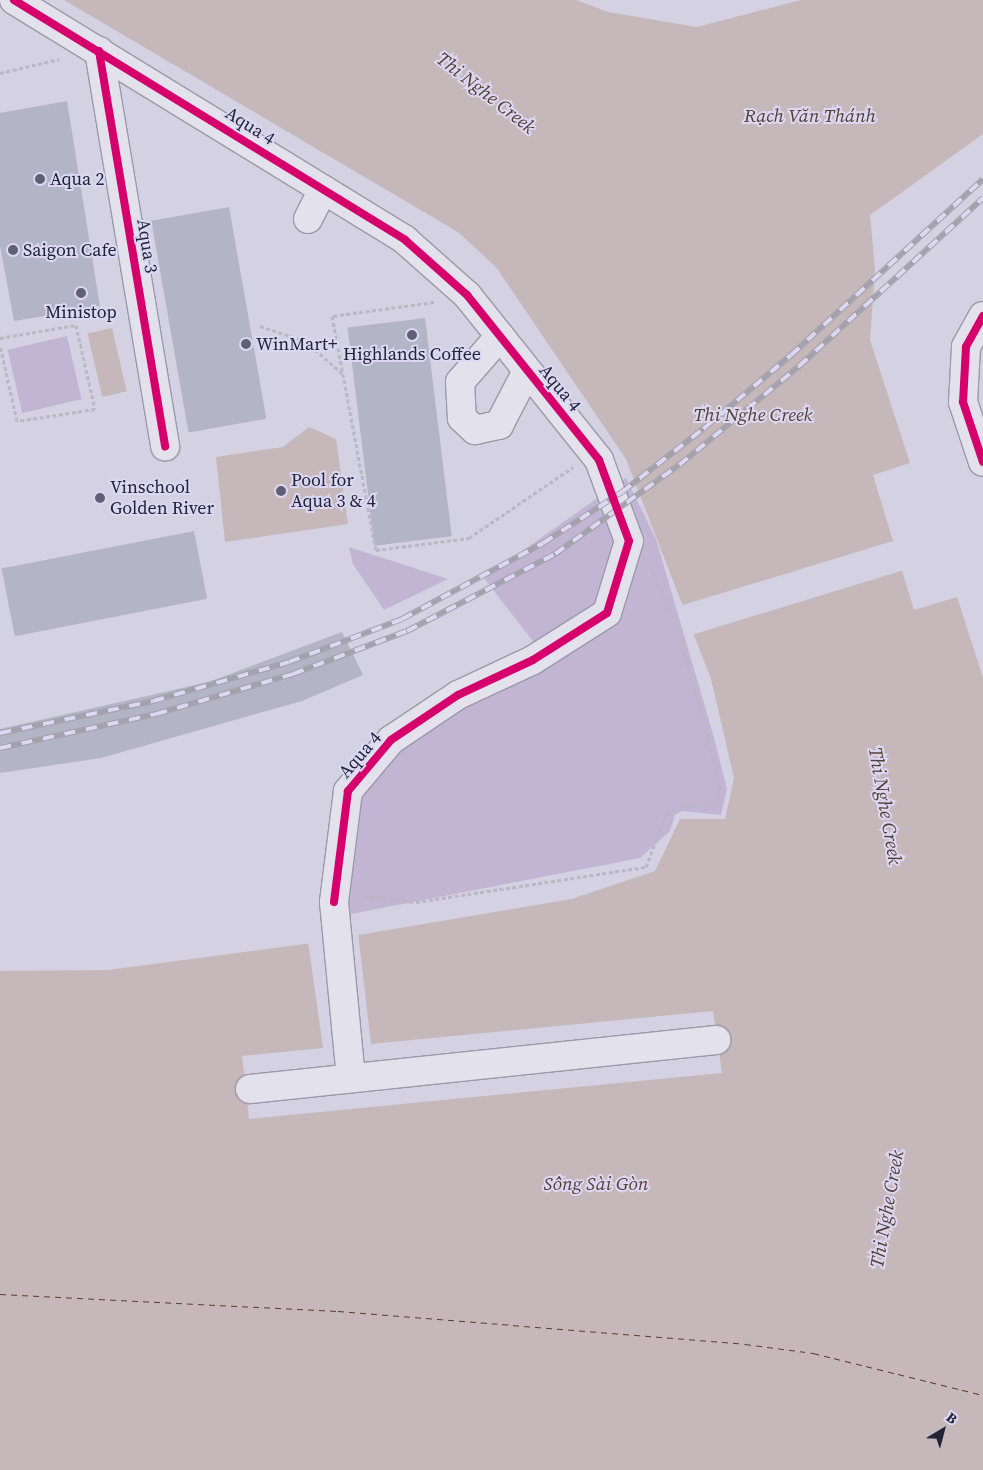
<!DOCTYPE html>
<html>
<head>
<meta charset="utf-8">
<style>
	body { margin:0 }
	#map { position:relative; width:983px; height:1470px; overflow:hidden; background:#d3d1e2; font-family:"Source Serif 4",serif }
	div>[style] { position:absolute }
	[style*='--x'] { left:calc(var(--x)*1px); top:calc(var(--y)*1px); width:calc(var(--w)*1px); rotate:calc(var(--a)*1deg) }
	.green>* { inset:0; background:#c2b5d4; transform-origin:0 0 }
	.water>* { inset:0; background:#c5b7ba; transform-origin:0 0 }
	.pier>* { inset:0; background:#d3d1e2; transform-origin:0 0 }
	.ferry>* { height:1px; margin-top:-0.5px; transform-origin:0; background:repeating-linear-gradient(90deg,#553f32 0 6px,transparent 0 11px) }
	.building>* { inset:0; background:#b3b4c6; transform-origin:0 0 }
	.path>* { height:3px; margin-top:-1.5px; transform-origin:0; background:repeating-linear-gradient(90deg,#bab8c4 0 4px,transparent 0 6.5px) }
	.roads { filter:drop-shadow(1px 0 #9a99a8) drop-shadow(-1px 0 #9a99a8) drop-shadow(0 1px #9a99a8) drop-shadow(0 -1px #9a99a8) }
	.minor>* { height:28px; margin:-14px; padding:0 14px; transform-origin:14px; border-radius:14px; background:#e3e1ec }
	.rail>* { height:5.5px; margin-top:-2.75px; transform-origin:0; background:repeating-linear-gradient(90deg,#dcd8f3 0 11px,#a3a2ac 0 22px); box-sizing:border-box; border-block:1px solid #a3a2ac }
	.cycleway>* { height:8px; margin:-4px; padding:0 4px; transform-origin:4px; border-radius:4px; background:#d6006c }
	.dots>* { width:14px; height:14px; translate:-50% -50%; box-sizing:border-box; border:2px solid #dcd8f3; border-radius:50% }
	span { translate:-50% -50%; white-space:nowrap; text-align:center; line-height:1.15; -webkit-text-stroke:4px #dcd8f3; paint-order:stroke }
	.street-label { font-size:18px; color:#212337 }
	.poi-label { font-size:18px; color:#212337 }
	.left { translate:0 -50%; text-align:left }
	.water-label { font-size:19px; color:#553f32; font-style:italic }
	.north { position:absolute; left:918px; top:1405px; width:50px; height:50px; -webkit-text-stroke:4px #dcd8f3; paint-order:stroke; rotate:37deg; font-size:14px; font-weight:700; line-height:20px; text-align:center; color:#212337 }
	.north::after { content:''; display:block; margin:auto; width:18px; height:22px; background:#212337; clip-path:polygon(50% 0,100% 100%,50% 72%,0 100%) }
</style>
</head>
<body>
<div id="map">
	<div class="green">
		<i style="left:67px;top:336px;width:65px;height:61px;rotate:77deg"></i>
		<i style="clip-path:polygon(626px 478px,656px 539px,713px 734px,727px 789px,721px 815px,682px 811px,675px 815px,670px 831px,640px 858px,325px 919px,327px 838px,331px 820px,380px 734px,421px 703px,538px 648px,484px 578px)"></i>
		<i style="clip-path:polygon(349px 547px,448px 579px,384px 610px,353px 564px)"></i>
	</div>
	<div class="water">
		<i style="clip-path:polygon(64px 0,576px 0,608px 12px,697px 27px,801px 0,983px 0,983px 134px,870px 215px,875px 269px,870px 340px,910px 463px,873px 475px,914px 610px,957px 597px,983px 678px,983px 1470px,0 1470px,0 971px,108px 970px,305px 944px,572px 899px,655px 871px,680px 819px,725px 819px,734px 778px,711px 679px,626px 459px,496px 267px,458px 232px)"></i>
		<i style="left:112px;top:328px;width:65px;height:25px;rotate:77deg"></i>
		<i style="clip-path:polygon(309px 427px,336px 439px,348px 524px,225px 542px,216px 457px,283px 447px)"></i>
	</div>
	<div class="pier">
		<i style="left:896px;top:540px;width:31px;height:226px;rotate:73deg"></i>
		<i style="clip-path:polygon(358px 932px,371px 1044px,713px 1011px,722px 1073px,249px 1119px,242px 1056px,323px 1048px,308px 941px)"></i>
	</div>
	<div class="ferry">
		<i style="--x:0;--y:1294;--w:338;--a:2.9"></i>
		<i style="--x:338;--y:1311;--w:408;--a:4.6"></i>
		<i style="--x:745;--y:1344;--w:69;--a:7.5"></i>
		<i style="--x:813;--y:1353;--w:175;--a:13.9"></i>
	</div>
	<div class="building">
		<i style="clip-path:polygon(67px 101px,100px 307px,14px 321px,0 246px,0 113px)"></i>
		<i style="left:229px;top:207px;width:215px;height:79px;rotate:80deg"></i>
		<i style="left:425px;top:318px;width:220px;height:78px;rotate:83deg"></i>
		<i style="left:194px;top:531px;width:69px;height:196px;rotate:79deg"></i>
		<i style="clip-path:polygon(342px 632px,363px 675px,302px 701px,101px 758px,0 773px,0 729px,209px 682px)"></i>
	</div>
	<div class="path">
		<i style="--x:0;--y:73;--w:61;--a:-13.3"></i>
		<i style="--x:434;--y:302;--w:103;--a:172.2"></i>
		<i style="--x:332;--y:316;--w:238;--a:79.4"></i>
		<i style="--x:376;--y:550;--w:94;--a:-7.4"></i>
		<i style="--x:469;--y:538;--w:126;--a:-34.3"></i>
		<i style="--x:260;--y:326;--w:47;--a:18.4"></i>
		<i style="--x:305;--y:341;--w:49;--a:40.9"></i>
		<i style="--x:0;--y:338;--w:77;--a:-9.7"></i>
		<i style="--x:76;--y:325;--w:86;--a:77.3"></i>
		<i style="--x:95;--y:409;--w:79;--a:171.3"></i>
		<i style="--x:17;--y:421;--w:78;--a:-102.6"></i>
		<i style="--x:364;--y:896;--w:52;--a:6.6"></i>
		<i style="--x:416;--y:902;--w:233;--a:-8.7"></i>
		<i style="--x:646;--y:867;--w:56;--a:-69"></i>
		<i style="--x:666;--y:815;--w:23;--a:-25"></i>
		<i style="--x:687;--y:805;--w:29;--a:-2"></i>
		<i style="--x:716;--y:804;--w:16;--a:-75"></i>
		<i style="--x:720;--y:789;--w:80;--a:-103.7"></i>
		<i style="--x:701;--y:711;--w:104;--a:-106.7"></i>
		<i style="--x:671;--y:611;--w:53;--a:-114.6"></i>
	</div>
	<div class="roads">
		<div class="minor">
			<i style="--x:14;--y:0;--w:459;--a:31.5"></i>
			<i style="--x:405;--y:240;--w:83;--a:41.6"></i>
			<i style="--x:467;--y:295;--w:211;--a:51.3"></i>
			<i style="--x:599;--y:460;--w:86;--a:69.7"></i>
			<i style="--x:629;--y:541;--w:75;--a:107"></i>
			<i style="--x:607;--y:613;--w:88;--a:147.6"></i>
			<i style="--x:533;--y:660;--w:83;--a:155"></i>
			<i style="--x:458;--y:695;--w:81;--a:146.1"></i>
			<i style="--x:391;--y:740;--w:67;--a:130.1"></i>
			<i style="--x:348;--y:791;--w:112;--a:97.2"></i>
			<i style="--x:334;--y:902;--w:177;--a:84.5"></i>
			<i style="--x:99;--y:51;--w:401;--a:80.5"></i>
			<i style="--x:308;--y:219;--w:33;--a:-63"></i>
			<i style="--x:983;--y:316;--w:35;--a:119"></i>
			<i style="--x:966;--y:347;--w:55;--a:93.1"></i>
			<i style="--x:963;--y:402;--w:63;--a:71.6"></i>
			<i style="--x:500;--y:336;--w:61;--a:131"></i>
			<i style="--x:460;--y:382;--w:36;--a:87"></i>
			<i style="--x:462;--y:418;--w:18;--a:43"></i>
			<i style="--x:475;--y:430;--w:25;--a:-12"></i>
			<i style="--x:499;--y:425;--w:61;--a:-62.6"></i>
			<i style="--x:250;--y:1089;--w:469;--a:-6"></i>
		</div>
	</div>
	<div class="rail">
		<i style="--x:0;--y:733;--w:156;--a:-11.8"></i>
		<i style="--x:153;--y:701;--w:141;--a:-16"></i>
		<i style="--x:289;--y:662;--w:121;--a:-20.8"></i>
		<i style="--x:402;--y:619;--w:160;--a:-28.3"></i>
		<i style="--x:543;--y:543;--w:94;--a:-32.8"></i>
		<i style="--x:622;--y:492;--w:103;--a:-37.9"></i>
		<i style="--x:703;--y:429;--w:115;--a:-40.1"></i>
		<i style="--x:791;--y:355;--w:260;--a:-42.5"></i>
		<i style="--x:0;--y:748;--w:160;--a:-12.3"></i>
		<i style="--x:156;--y:714;--w:143;--a:-16.3"></i>
		<i style="--x:293;--y:674;--w:122;--a:-20.7"></i>
		<i style="--x:407;--y:631;--w:167;--a:-27.5"></i>
		<i style="--x:555;--y:554;--w:153;--a:-35.7"></i>
		<i style="--x:679;--y:465;--w:156;--a:-39.5"></i>
		<i style="--x:799;--y:366;--w:249;--a:-42.4"></i>
	</div>
	<div class="cycleway">
		<i style="--x:14;--y:0;--w:459;--a:31.5"></i>
		<i style="--x:405;--y:240;--w:83;--a:41.6"></i>
		<i style="--x:467;--y:295;--w:211;--a:51.3"></i>
		<i style="--x:599;--y:460;--w:86;--a:69.7"></i>
		<i style="--x:629;--y:541;--w:75;--a:107"></i>
		<i style="--x:607;--y:613;--w:88;--a:147.6"></i>
		<i style="--x:533;--y:660;--w:83;--a:155"></i>
		<i style="--x:458;--y:695;--w:81;--a:146.1"></i>
		<i style="--x:391;--y:740;--w:67;--a:130.1"></i>
		<i style="--x:348;--y:791;--w:112;--a:97.2"></i>
		<i style="--x:99;--y:51;--w:401;--a:80.5"></i>
		<i style="--x:983;--y:316;--w:35;--a:119"></i>
		<i style="--x:966;--y:347;--w:55;--a:93.1"></i>
		<i style="--x:963;--y:402;--w:63;--a:71.6"></i>
	</div>
	<div class="dots">
		<i style="left:40px;top:179px;background:#5f6073"></i>
		<i style="left:13px;top:250px;background:#5f6073"></i>
		<i style="left:81px;top:293px;background:#5f6073"></i>
		<i style="left:412px;top:335px;background:#5f6073"></i>
		<i style="left:246px;top:344px;background:#5f6073"></i>
		<i style="left:281px;top:491px;background:#5f6073"></i>
		<i style="left:100px;top:498px;background:#5f6073"></i>
	</div>
	<div class="street-label">
		<span style="left:250px;top:126px;rotate:32deg">Aqua 4</span>
		<span style="left:147px;top:246px;rotate:81deg">Aqua 3</span>
		<span style="left:560px;top:388px;rotate:51deg">Aqua 4</span>
		<span style="left:360px;top:755px;rotate:-49deg">Aqua 4</span>
	</div>
	<div class="poi-label">
		<span class="left" style="left:50px;top:179px">Aqua 2</span>
		<span class="left" style="left:23px;top:250px">Saigon Cafe</span>
		<span style="left:81px;top:312px">Ministop</span>
		<span class="left" style="left:256px;top:344px">WinMart+</span>
		<span style="left:412px;top:354px">Highlands Coffee</span>
		<span class="left" style="left:291px;top:491px">Pool for<br>Aqua 3 &amp; 4</span>
		<span class="left" style="left:110px;top:498px">Vinschool<br>Golden River</span>
	</div>
	<div class="water-label">
		<span style="left:486px;top:93px;rotate:38deg">Thi Nghe Creek</span>
		<span style="left:810px;top:116px">Rạch Văn Thánh</span>
		<span style="left:753px;top:415px">Thi Nghe Creek</span>
		<span style="left:885px;top:806px;rotate:80deg">Thi Nghe Creek</span>
		<span style="left:596px;top:1184px">Sông Sài Gòn</span>
		<span style="left:887px;top:1209px;rotate:-80deg">Thi Nghe Creek</span>
	</div>
	<div class="north">B</div>
</div>
</body>
</html>
